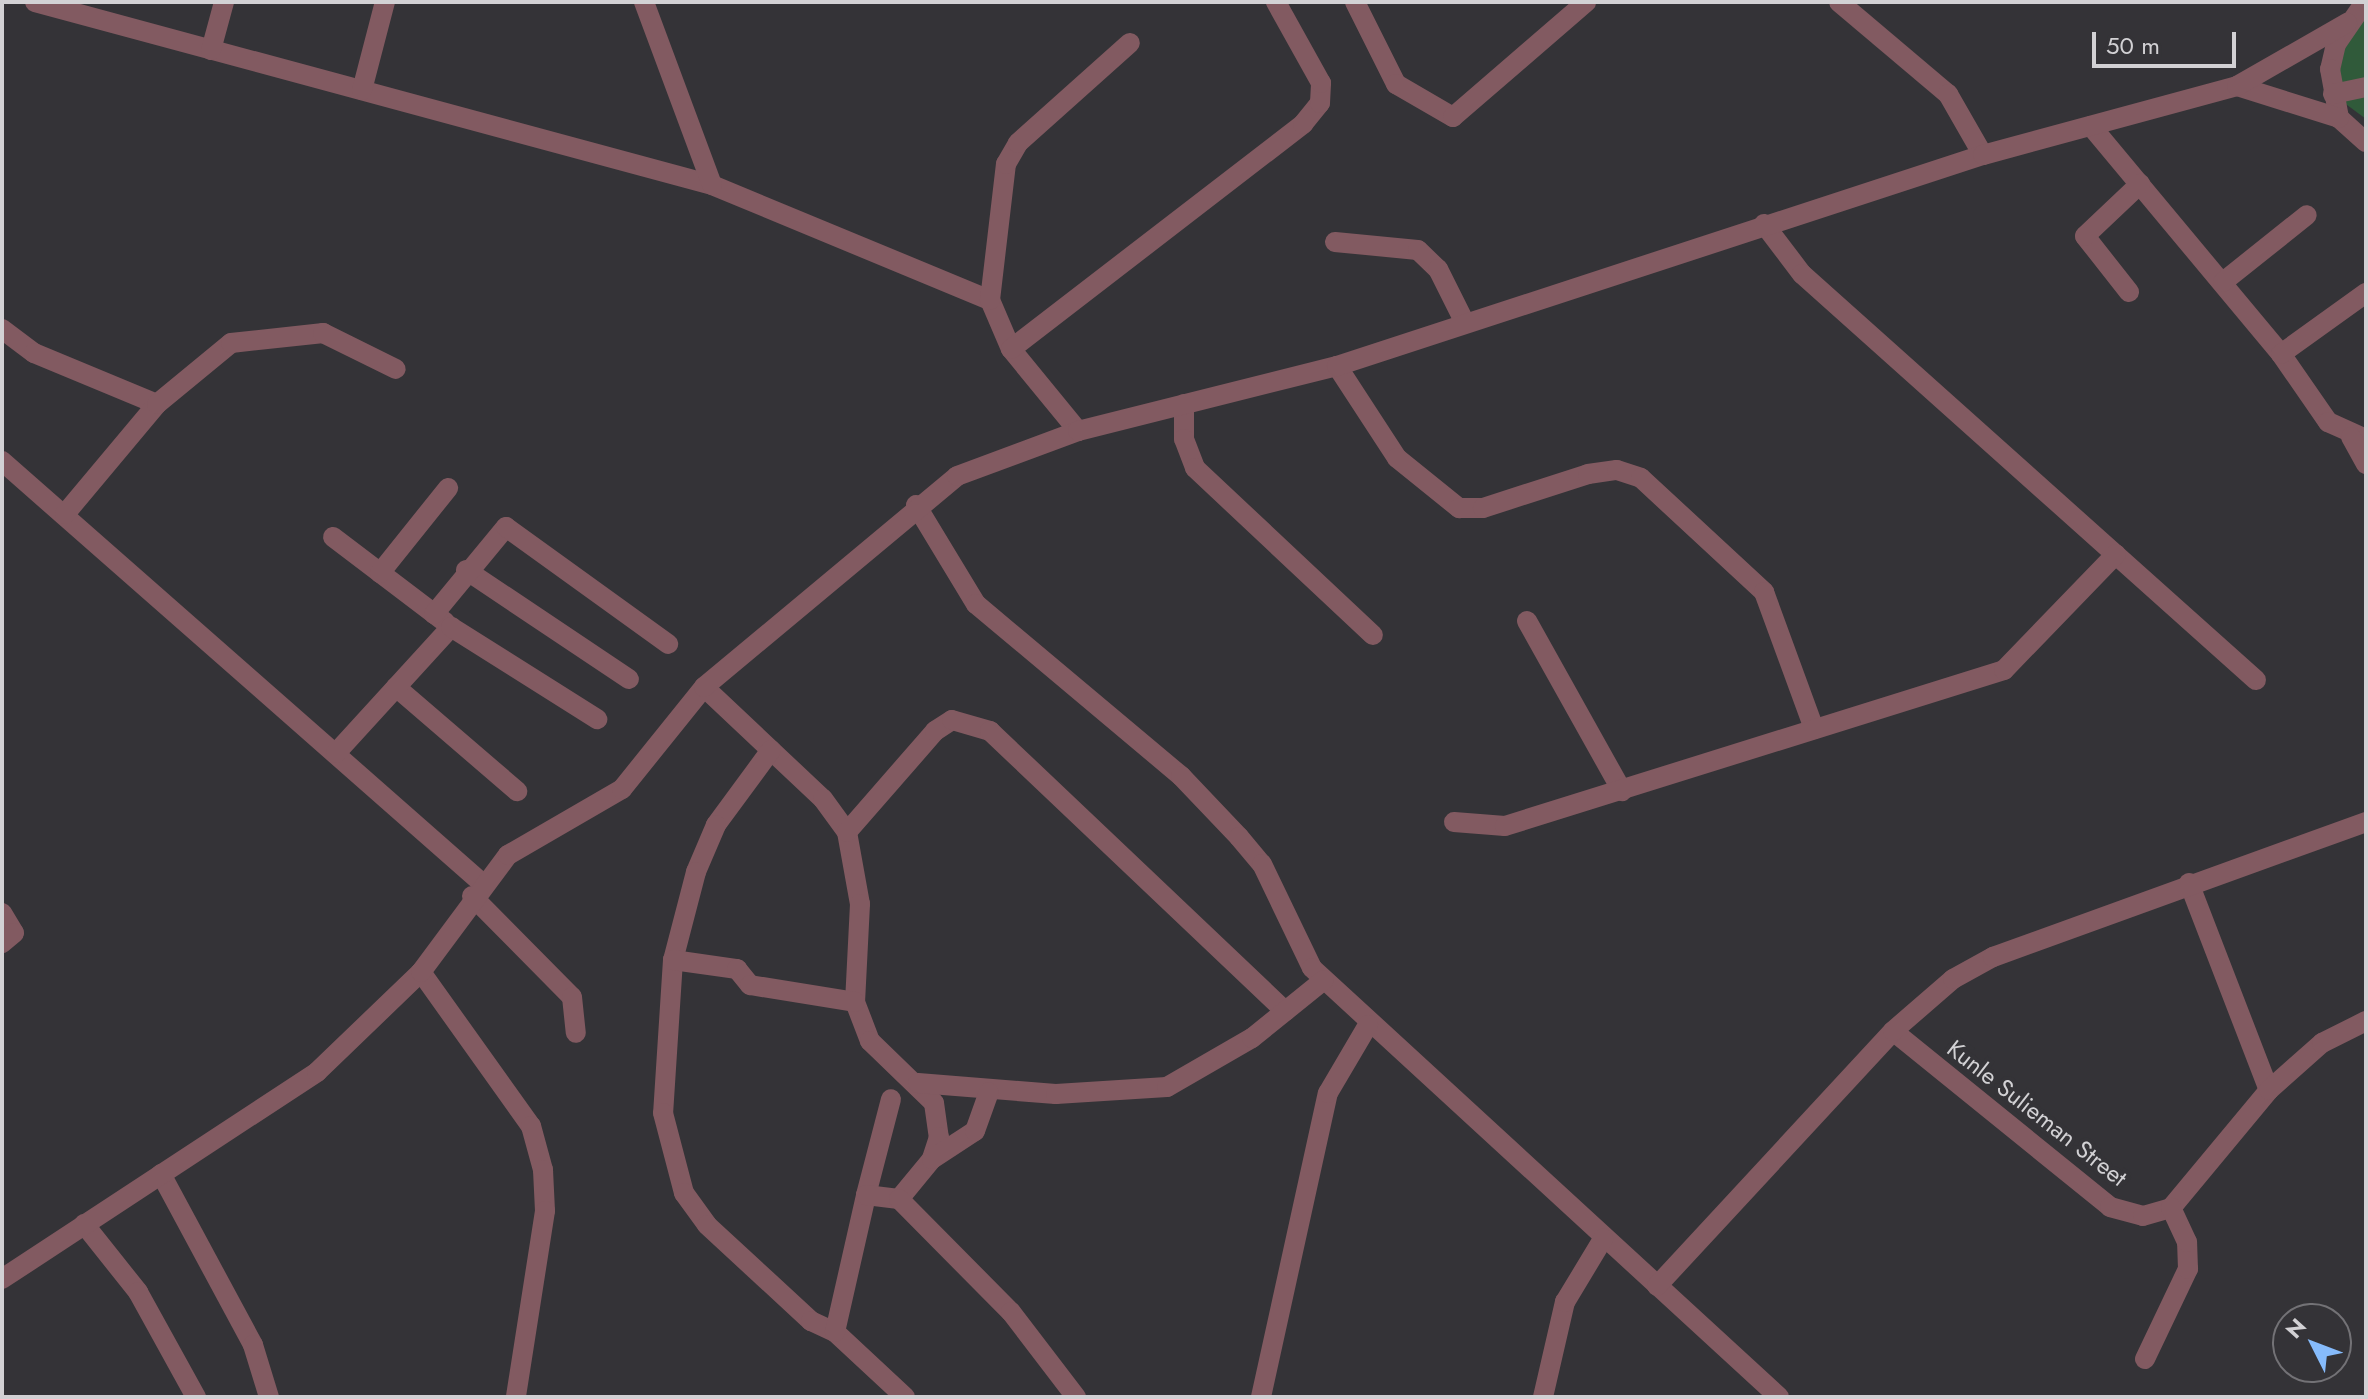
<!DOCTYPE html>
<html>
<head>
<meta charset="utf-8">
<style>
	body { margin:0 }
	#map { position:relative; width:2368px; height:1399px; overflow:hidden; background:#343337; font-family:Jost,sans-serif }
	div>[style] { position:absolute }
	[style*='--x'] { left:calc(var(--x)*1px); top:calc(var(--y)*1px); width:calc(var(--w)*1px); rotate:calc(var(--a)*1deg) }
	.green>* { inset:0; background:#305a3a }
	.minor>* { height:20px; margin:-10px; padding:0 10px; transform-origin:10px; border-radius:10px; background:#825a61 }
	span { translate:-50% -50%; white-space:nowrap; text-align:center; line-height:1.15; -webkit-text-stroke:8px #343337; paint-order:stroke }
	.street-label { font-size:24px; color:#d2d1d4 }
	.frame { position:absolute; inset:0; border:4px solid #d2d1d4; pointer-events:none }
	.north { position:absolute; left:2272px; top:1303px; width:80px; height:80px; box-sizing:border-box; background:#343337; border:2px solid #737276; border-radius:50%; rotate:312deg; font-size:22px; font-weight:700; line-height:32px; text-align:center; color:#d2d1d4 }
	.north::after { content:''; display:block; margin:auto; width:28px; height:36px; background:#86bbfb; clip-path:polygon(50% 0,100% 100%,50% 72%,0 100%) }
	.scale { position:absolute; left:2092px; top:32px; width:144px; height:36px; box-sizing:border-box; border:4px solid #d2d1d4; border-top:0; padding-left:10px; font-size:24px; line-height:28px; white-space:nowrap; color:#d2d1d4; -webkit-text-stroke:6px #343337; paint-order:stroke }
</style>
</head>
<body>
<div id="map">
	<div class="green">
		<i style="clip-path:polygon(2366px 9px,2366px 119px,2343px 102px,2335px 73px,2351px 27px)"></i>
	</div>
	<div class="minor">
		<i style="--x:35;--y:2;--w:701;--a:15.13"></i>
		<i style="--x:712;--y:185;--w:301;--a:22.5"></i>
		<i style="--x:990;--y:300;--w:53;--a:66.8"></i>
		<i style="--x:1011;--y:349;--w:106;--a:50.7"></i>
		<i style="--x:644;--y:2;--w:195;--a:69.6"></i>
		<i style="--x:1355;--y:2;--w:92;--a:63.4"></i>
		<i style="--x:1396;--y:84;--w:66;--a:30.1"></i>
		<i style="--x:1453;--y:117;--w:176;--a:-40.8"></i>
		<i style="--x:1839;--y:2;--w:143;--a:40.2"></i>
		<i style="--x:1948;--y:94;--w:70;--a:60.2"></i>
		<i style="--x:2365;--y:2;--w:51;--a:124.6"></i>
		<i style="--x:2336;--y:44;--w:26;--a:103"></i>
		<i style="--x:2330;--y:69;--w:50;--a:79.6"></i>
		<i style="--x:2339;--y:118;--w:36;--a:42"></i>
		<i style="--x:211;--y:50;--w:50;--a:-74.8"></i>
		<i style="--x:2237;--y:86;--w:107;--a:17.4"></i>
		<i style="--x:362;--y:90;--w:91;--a:-75.4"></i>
		<i style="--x:2333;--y:94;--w:34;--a:-12"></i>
		<i style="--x:2091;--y:126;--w:297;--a:50.2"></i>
		<i style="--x:2281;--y:354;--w:83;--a:55.3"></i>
		<i style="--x:2328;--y:422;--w:42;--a:24.1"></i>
		<i style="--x:1764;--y:224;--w:63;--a:52.8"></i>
		<i style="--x:1802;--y:274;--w:609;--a:41.81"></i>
		<i style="--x:1335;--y:242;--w:83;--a:5.5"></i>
		<i style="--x:1418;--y:250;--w:28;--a:44"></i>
		<i style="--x:1438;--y:269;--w:60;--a:63.4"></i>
		<i style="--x:2223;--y:282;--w:107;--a:-38.6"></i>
		<i style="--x:2129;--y:292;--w:71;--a:-128.2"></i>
		<i style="--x:2085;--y:236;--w:76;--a:-43.4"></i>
		<i style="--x:990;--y:300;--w:137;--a:-83.3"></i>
		<i style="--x:1006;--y:164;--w:24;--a:-60"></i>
		<i style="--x:1018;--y:143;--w:150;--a:-41.8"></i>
		<i style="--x:2;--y:329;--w:40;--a:37"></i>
		<i style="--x:34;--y:353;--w:133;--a:22.5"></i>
		<i style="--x:1011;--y:349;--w:369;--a:-37.6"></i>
		<i style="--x:1303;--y:124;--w:27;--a:-51"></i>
		<i style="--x:1320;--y:103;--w:20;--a:-87"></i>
		<i style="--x:1321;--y:83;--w:93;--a:-119.1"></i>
		<i style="--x:2281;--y:354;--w:105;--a:-35.7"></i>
		<i style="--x:1337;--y:366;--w:110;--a:56.9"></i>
		<i style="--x:1397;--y:458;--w:80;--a:38.9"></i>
		<i style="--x:1459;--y:508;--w:24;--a:0"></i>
		<i style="--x:1483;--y:508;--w:110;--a:-17.9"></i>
		<i style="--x:1588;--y:474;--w:29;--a:-8"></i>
		<i style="--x:1617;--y:470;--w:25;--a:18"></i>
		<i style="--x:1641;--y:478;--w:168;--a:42.8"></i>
		<i style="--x:1764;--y:592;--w:146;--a:69.9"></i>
		<i style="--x:1184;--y:404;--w:35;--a:90"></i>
		<i style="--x:1184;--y:439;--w:31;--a:69"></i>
		<i style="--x:1195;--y:468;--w:244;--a:43.2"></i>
		<i style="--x:2351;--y:437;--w:31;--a:61"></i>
		<i style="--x:2;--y:461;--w:639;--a:41.32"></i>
		<i style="--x:916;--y:505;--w:116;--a:58.8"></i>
		<i style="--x:976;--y:604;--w:268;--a:40"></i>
		<i style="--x:1181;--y:776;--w:84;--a:46.4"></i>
		<i style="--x:1239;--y:837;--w:35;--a:50"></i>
		<i style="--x:1262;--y:864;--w:115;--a:64.3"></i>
		<i style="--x:1312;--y:968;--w:634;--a:42.57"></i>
		<i style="--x:65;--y:514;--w:143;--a:-50.1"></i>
		<i style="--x:157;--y:404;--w:96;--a:-39.5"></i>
		<i style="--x:231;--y:343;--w:93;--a:-6.2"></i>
		<i style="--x:323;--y:333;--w:81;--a:26.3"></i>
		<i style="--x:333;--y:537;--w:141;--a:37.2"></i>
		<i style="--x:466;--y:570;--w:196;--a:33.8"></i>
		<i style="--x:380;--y:573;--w:109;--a:-51.3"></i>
		<i style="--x:434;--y:614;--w:113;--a:-50.4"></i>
		<i style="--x:506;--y:527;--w:200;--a:35.8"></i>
		<i style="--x:1527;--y:621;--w:195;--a:60.8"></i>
		<i style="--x:396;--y:687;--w:160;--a:40.7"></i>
		<i style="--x:704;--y:687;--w:163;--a:43.3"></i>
		<i style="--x:823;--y:799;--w:41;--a:54"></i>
		<i style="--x:847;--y:832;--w:73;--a:79.8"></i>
		<i style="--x:860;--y:904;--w:98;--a:92.9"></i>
		<i style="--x:855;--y:1002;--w:42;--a:69"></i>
		<i style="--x:870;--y:1041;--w:89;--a:44.1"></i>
		<i style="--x:934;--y:1103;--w:34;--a:82"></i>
		<i style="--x:939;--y:1137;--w:23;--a:108"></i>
		<i style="--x:932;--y:1159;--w:52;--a:129.5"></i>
		<i style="--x:771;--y:750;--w:93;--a:126.3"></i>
		<i style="--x:716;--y:825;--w:51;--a:113.1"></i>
		<i style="--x:696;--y:872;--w:91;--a:104.6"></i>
		<i style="--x:673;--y:960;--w:153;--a:93.7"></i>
		<i style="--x:663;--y:1113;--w:83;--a:75.3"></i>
		<i style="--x:684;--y:1193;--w:39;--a:54"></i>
		<i style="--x:707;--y:1225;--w:142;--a:42.7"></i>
		<i style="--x:811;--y:1321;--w:26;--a:25"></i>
		<i style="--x:336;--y:753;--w:171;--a:-47.6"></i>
		<i style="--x:451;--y:627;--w:173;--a:32.2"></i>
		<i style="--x:1454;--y:822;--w:51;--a:4.5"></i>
		<i style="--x:1505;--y:826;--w:523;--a:-17.36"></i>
		<i style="--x:2004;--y:670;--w:161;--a:-46"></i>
		<i style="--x:847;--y:832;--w:134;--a:-48.9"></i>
		<i style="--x:935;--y:731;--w:20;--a:-33"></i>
		<i style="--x:952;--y:720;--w:40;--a:16"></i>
		<i style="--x:990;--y:731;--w:407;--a:43.5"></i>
		<i style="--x:2189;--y:883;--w:222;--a:68.9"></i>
		<i style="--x:472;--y:896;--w:142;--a:45.3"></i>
		<i style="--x:572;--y:997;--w:36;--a:84"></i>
		<i style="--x:2;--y:913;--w:23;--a:59"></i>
		<i style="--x:14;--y:933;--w:16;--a:140"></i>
		<i style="--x:673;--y:960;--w:65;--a:8"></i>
		<i style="--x:737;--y:969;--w:21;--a:51"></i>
		<i style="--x:750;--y:985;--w:106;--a:9.2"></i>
		<i style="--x:421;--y:972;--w:189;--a:54.5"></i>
		<i style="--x:531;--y:1126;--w:46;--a:74.7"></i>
		<i style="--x:543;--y:1170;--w:41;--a:87.2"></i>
		<i style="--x:545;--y:1211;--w:188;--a:98.9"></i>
		<i style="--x:1893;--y:1031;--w:279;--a:39"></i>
		<i style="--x:2110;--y:1207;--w:34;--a:15"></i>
		<i style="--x:2143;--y:1216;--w:29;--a:-16"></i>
		<i style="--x:2171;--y:1208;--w:153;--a:-50.3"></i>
		<i style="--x:2269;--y:1090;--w:71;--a:-41.6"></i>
		<i style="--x:2322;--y:1043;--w:49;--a:-26.6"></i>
		<i style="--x:918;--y:1083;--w:138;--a:4.6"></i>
		<i style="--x:1056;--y:1094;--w:111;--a:-3.6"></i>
		<i style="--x:1167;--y:1087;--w:98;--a:-30"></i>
		<i style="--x:1252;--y:1038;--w:92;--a:-38.9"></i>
		<i style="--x:932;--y:1159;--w:51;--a:-33.1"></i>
		<i style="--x:975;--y:1131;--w:41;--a:-70.3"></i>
		<i style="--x:161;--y:1174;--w:194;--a:61.7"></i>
		<i style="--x:253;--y:1345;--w:54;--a:72.9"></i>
		<i style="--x:866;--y:1195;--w:99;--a:-75.4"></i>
		<i style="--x:84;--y:1224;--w:87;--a:51.5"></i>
		<i style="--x:138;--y:1292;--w:120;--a:61.1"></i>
		<i style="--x:2;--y:1279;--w:377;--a:-33.3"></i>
		<i style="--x:317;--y:1072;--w:144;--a:-43.9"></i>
		<i style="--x:421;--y:972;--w:146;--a:-53.4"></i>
		<i style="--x:508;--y:855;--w:132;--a:-30.1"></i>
		<i style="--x:622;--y:789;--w:131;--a:-51.2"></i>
		<i style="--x:704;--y:687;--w:329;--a:-39.8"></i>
		<i style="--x:957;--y:476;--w:129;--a:-20.4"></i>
		<i style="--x:1078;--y:431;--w:267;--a:-14.1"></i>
		<i style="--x:1337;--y:366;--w:680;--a:-18.09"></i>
		<i style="--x:1983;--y:155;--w:263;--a:-15.2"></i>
		<i style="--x:2237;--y:86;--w:127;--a:-29.8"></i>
		<i style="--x:1657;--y:1286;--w:347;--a:-47.2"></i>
		<i style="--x:1893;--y:1031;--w:79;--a:-40.9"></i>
		<i style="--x:1953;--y:979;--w:46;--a:-28.8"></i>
		<i style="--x:1993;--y:957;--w:397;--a:-19.9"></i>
		<i style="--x:2145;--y:1359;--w:100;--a:-64.5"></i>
		<i style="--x:2188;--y:1269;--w:27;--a:-92"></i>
		<i style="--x:2187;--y:1242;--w:38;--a:-115"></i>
		<i style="--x:905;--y:1397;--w:96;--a:-137.1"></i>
		<i style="--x:835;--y:1332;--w:140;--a:-77.2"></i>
		<i style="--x:866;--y:1195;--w:33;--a:7"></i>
		<i style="--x:899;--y:1199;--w:159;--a:45.3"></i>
		<i style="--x:1011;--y:1312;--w:107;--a:52.6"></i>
		<i style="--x:1261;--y:1397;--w:311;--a:-77.6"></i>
		<i style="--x:1328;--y:1093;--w:79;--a:-59.5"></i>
		<i style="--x:1543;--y:1397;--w:98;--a:-77"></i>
		<i style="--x:1565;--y:1302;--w:74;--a:-58.9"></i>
	</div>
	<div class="street-label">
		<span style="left:2037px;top:1113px;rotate:38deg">Kunle Sulieman Street</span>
	</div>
	<div class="frame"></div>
	<div class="north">N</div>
	<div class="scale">50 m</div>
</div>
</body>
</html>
